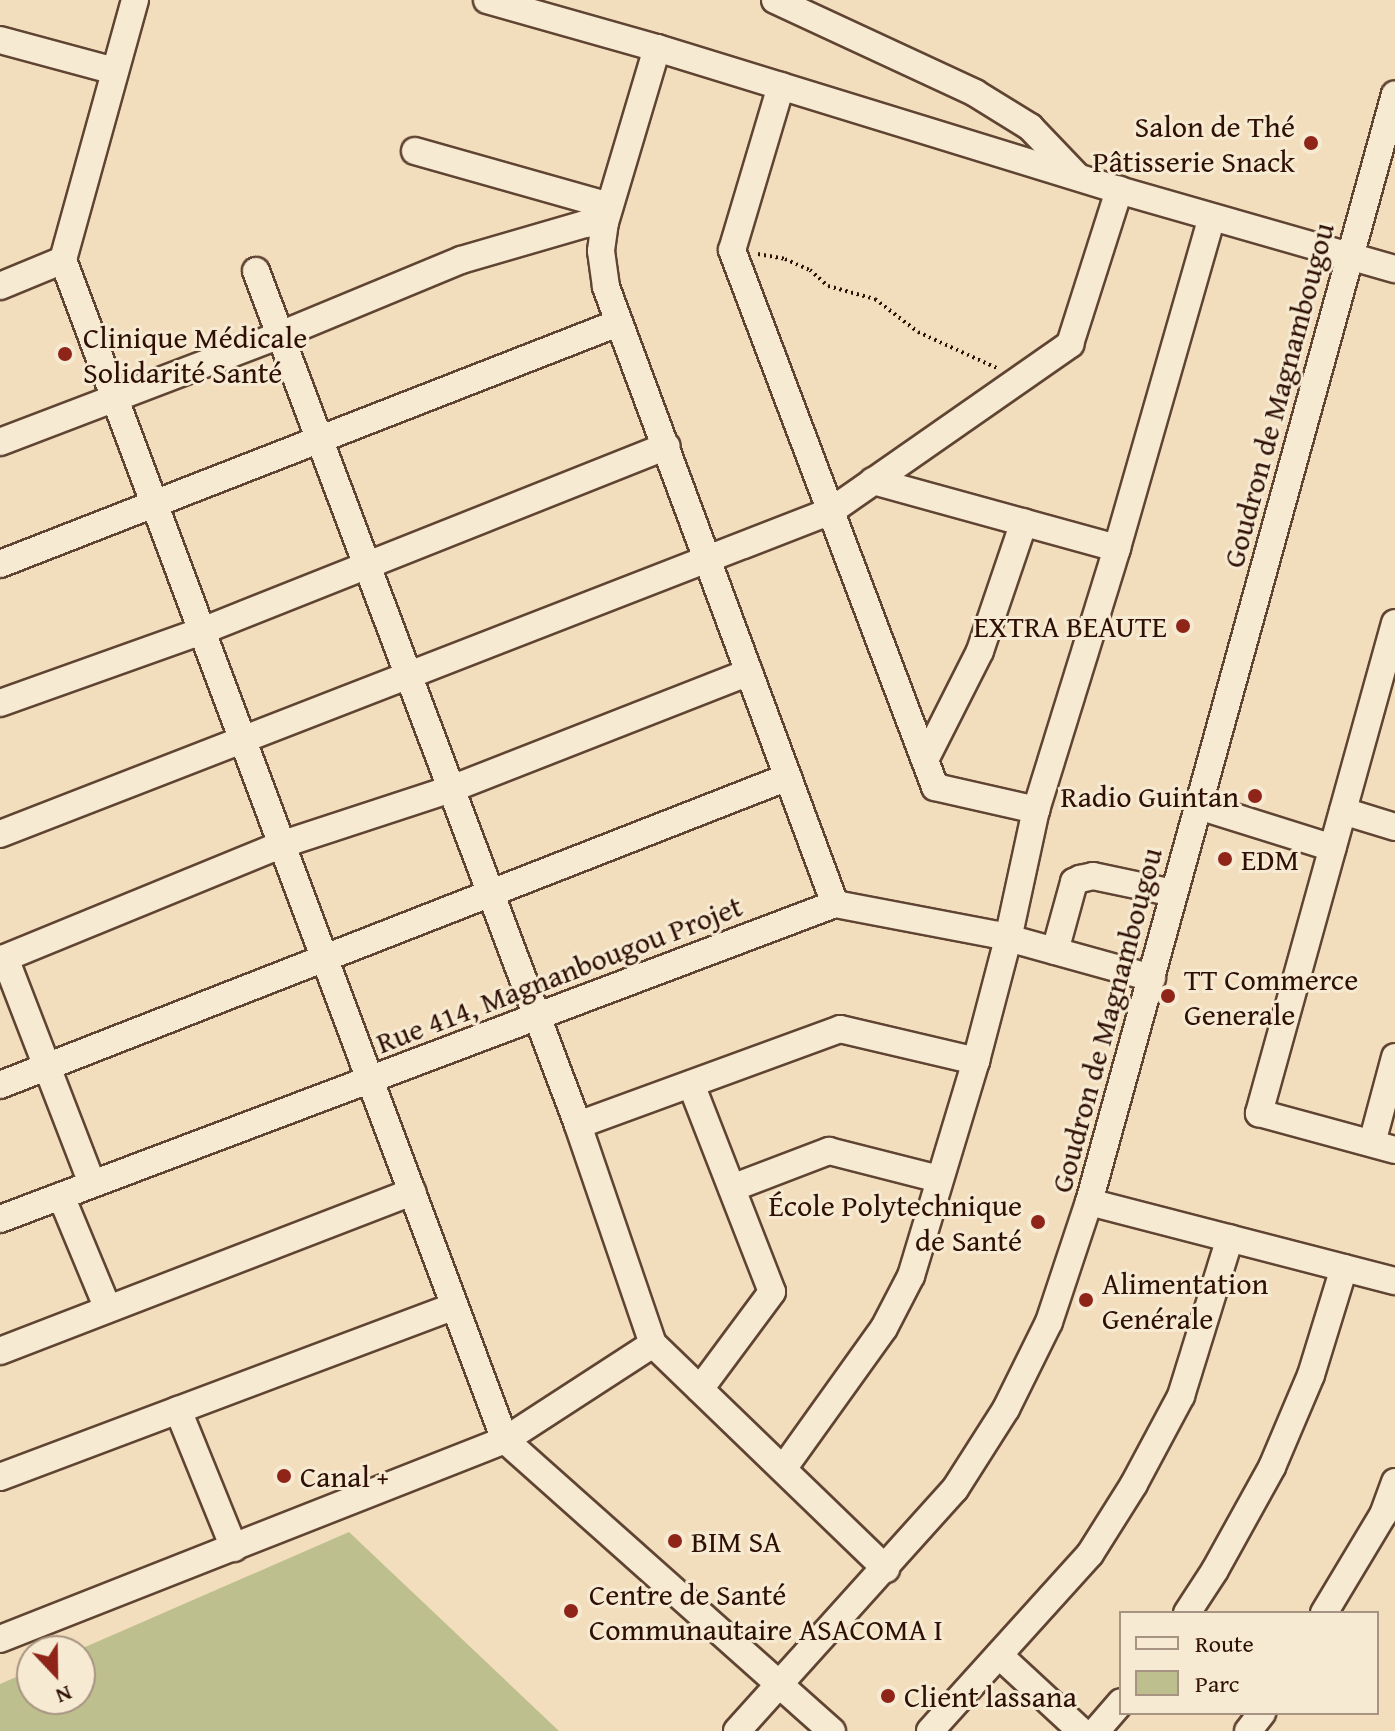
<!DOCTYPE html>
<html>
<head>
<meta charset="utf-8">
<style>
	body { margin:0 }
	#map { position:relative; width:1395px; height:1731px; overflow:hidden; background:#f2debc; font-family:"Gentium Book Plus",serif }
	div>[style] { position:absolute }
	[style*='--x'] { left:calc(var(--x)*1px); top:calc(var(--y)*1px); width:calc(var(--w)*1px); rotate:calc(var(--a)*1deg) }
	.green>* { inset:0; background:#bdc08e }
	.path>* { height:4px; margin-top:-2px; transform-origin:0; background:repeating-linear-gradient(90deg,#2f1005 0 2px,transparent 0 6px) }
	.roads { filter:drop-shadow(2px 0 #604433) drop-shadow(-2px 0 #604433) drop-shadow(0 2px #604433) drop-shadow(0 -2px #604433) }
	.minor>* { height:26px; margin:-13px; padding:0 13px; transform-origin:13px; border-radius:13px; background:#f7ead3 }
	.dots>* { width:22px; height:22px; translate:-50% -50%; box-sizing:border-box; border:4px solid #f7ead3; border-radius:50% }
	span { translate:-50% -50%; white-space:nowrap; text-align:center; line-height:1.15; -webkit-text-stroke:6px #f7ead3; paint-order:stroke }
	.poi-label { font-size:30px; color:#2f1005 }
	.right { translate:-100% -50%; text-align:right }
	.left { translate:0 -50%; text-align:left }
	.street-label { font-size:30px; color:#2f1005 }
	.legend { position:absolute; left:1119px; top:1611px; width:260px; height:104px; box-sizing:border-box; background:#f7ead3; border:2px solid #a79381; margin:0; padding:10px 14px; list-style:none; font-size:24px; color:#2f1005 }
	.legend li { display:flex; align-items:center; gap:16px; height:40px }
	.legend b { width:40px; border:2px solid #a79381 }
	.north { position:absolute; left:16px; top:1635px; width:80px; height:80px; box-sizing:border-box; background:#f7ead3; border:2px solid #a79381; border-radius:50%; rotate:158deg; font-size:22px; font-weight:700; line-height:32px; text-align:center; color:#2f1005 }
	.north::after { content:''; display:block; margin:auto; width:28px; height:36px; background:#8f2418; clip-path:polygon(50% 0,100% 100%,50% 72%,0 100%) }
</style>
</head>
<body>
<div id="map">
	<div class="green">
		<i style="clip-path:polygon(349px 1532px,559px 1731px,0 1731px,0 1684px,32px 1670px,32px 1699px,80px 1699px,80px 1651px,76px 1651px)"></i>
	</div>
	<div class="path">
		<i style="--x:758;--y:254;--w:27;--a:10"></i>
		<i style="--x:785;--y:259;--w:27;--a:24"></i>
		<i style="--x:810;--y:270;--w:24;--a:42"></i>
		<i style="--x:828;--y:286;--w:49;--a:15.5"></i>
		<i style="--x:875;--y:299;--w:54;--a:37.5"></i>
		<i style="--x:918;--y:332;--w:89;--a:24.6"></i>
	</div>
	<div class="roads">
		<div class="minor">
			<i style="--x:135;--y:0;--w:270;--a:105.5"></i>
			<i style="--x:63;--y:260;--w:1260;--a:69.47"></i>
			<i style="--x:505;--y:1440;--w:438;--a:41.7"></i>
			<i style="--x:487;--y:0;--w:177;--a:15.8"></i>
			<i style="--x:657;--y:48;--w:483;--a:17.1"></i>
			<i style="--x:1119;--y:190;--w:287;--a:16"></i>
			<i style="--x:775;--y:0;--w:221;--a:24.9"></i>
			<i style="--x:975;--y:93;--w:65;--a:31.7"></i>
			<i style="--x:1030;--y:127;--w:66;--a:46.2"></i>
			<i style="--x:0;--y:40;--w:119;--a:15.1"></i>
			<i style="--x:657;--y:48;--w:182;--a:106.6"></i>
			<i style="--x:605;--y:222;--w:29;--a:98"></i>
			<i style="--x:601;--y:251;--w:36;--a:82"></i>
			<i style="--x:606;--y:287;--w:658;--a:69.64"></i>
			<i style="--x:781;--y:86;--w:171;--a:106.6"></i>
			<i style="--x:732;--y:250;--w:574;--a:69.29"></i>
			<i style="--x:935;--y:787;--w:104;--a:12.8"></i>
			<i style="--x:415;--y:151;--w:202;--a:15.8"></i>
			<i style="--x:256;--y:271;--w:913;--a:69.34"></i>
			<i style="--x:578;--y:1125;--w:231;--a:71.1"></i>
			<i style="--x:653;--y:1344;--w:324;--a:44"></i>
			<i style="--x:0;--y:286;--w:68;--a:-22.4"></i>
			<i style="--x:0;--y:442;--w:300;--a:-20.9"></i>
			<i style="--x:280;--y:335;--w:196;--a:-22.5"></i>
			<i style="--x:461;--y:260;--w:129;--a:-16.2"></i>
			<i style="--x:585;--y:224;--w:20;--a:-6"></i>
			<i style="--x:873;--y:481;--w:253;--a:15.4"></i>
			<i style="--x:0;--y:564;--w:663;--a:-21.3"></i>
			<i style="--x:1395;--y:623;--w:509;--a:105.51"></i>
			<i style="--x:1259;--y:1113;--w:141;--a:15.2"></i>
			<i style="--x:0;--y:703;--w:214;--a:-19.6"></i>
			<i style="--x:202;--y:631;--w:500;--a:-21.7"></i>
			<i style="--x:925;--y:760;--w:122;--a:-63.2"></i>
			<i style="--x:980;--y:651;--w:136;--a:-71.2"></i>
			<i style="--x:1199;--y:806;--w:140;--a:17.4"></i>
			<i style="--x:1343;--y:811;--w:54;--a:17.1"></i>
			<i style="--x:0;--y:834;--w:892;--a:-21.24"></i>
			<i style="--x:831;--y:511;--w:292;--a:-34.9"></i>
			<i style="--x:1070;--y:344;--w:162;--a:-72.3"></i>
			<i style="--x:1055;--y:951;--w:72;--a:-74.6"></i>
			<i style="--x:1074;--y:882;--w:7;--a:-27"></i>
			<i style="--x:1080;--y:879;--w:13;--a:-13"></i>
			<i style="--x:1093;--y:876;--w:83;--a:11.9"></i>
			<i style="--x:5;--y:958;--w:242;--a:68.9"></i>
			<i style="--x:0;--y:960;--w:306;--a:-22.3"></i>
			<i style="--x:283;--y:844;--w:177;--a:-18.1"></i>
			<i style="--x:451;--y:789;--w:320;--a:-21.4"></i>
			<i style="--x:691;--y:1084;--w:223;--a:68.7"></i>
			<i style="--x:772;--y:1292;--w:121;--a:126.6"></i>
			<i style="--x:0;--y:1085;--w:846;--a:-21.35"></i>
			<i style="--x:578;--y:1125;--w:279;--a:-20.1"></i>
			<i style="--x:840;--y:1029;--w:140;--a:13.2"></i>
			<i style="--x:1372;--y:1143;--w:89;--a:-75"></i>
			<i style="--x:732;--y:1188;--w:104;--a:-20.9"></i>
			<i style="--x:829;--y:1151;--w:114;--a:14.3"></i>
			<i style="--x:61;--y:1196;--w:122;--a:67.4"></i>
			<i style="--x:1089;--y:1202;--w:316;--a:14.5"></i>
			<i style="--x:0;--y:1219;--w:892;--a:-20.67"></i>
			<i style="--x:835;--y:904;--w:165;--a:10.8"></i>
			<i style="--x:997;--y:935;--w:161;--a:15.5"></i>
			<i style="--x:0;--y:1351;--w:442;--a:-21.1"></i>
			<i style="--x:178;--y:1410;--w:149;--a:67.9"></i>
			<i style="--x:783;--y:1469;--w:173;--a:-54.4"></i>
			<i style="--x:884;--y:1328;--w:59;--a:-62.6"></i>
			<i style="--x:911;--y:1276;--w:225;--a:-73.2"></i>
			<i style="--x:976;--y:1061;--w:126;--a:-75.3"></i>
			<i style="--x:1008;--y:939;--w:132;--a:-77.8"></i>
			<i style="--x:1036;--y:810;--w:274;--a:-72.8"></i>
			<i style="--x:1117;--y:548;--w:344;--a:-74"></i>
			<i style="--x:0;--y:1477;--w:485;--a:-20.6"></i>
			<i style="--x:1187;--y:1613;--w:51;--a:-56.9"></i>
			<i style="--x:1215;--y:1570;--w:118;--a:-61"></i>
			<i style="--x:1272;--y:1467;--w:100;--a:-67"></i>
			<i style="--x:1311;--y:1375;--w:112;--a:-72.9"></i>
			<i style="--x:1324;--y:1613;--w:114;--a:-59"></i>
			<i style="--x:1383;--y:1515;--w:35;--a:-70"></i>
			<i style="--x:0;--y:1639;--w:543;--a:-21.51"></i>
			<i style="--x:505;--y:1440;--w:176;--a:-33"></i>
			<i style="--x:999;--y:1655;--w:112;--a:42.8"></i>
			<i style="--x:737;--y:1731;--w:326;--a:-48"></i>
			<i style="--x:955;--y:1489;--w:95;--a:-57.5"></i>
			<i style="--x:1006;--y:1409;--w:97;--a:-63.7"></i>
			<i style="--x:1049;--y:1322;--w:126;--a:-71.6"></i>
			<i style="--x:1089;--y:1202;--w:1149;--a:-74.56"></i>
			<i style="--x:930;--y:1731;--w:239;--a:-47.9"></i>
			<i style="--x:1090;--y:1554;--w:83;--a:-57.8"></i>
			<i style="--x:1134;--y:1484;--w:100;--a:-61.9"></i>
			<i style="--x:1181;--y:1396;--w:165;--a:-72.8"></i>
			<i style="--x:1096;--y:1731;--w:38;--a:-49"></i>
			<i style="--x:1248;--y:1731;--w:23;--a:-52"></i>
		</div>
	</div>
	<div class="dots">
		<i style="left:1311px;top:143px;background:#8f2418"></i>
		<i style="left:65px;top:354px;background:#8f2418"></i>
		<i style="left:1183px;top:626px;background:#8f2418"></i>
		<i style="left:1255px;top:796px;background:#8f2418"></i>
		<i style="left:1225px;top:859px;background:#8f2418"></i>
		<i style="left:1168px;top:996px;background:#8f2418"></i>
		<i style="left:1038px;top:1222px;background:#8f2418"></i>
		<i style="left:1086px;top:1300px;background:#8f2418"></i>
		<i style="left:284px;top:1476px;background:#8f2418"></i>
		<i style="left:675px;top:1541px;background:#8f2418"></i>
		<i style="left:571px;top:1611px;background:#8f2418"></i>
		<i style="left:888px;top:1696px;background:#8f2418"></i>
	</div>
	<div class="poi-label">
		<span class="right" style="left:1295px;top:143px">Salon de Thé<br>Pâtisserie Snack</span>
		<span class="left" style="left:83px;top:354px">Clinique Médicale<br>Solidarité Santé</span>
		<span class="right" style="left:1167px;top:626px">EXTRA BEAUTE</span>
		<span class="right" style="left:1239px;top:796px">Radio Guintan</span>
		<span class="left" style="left:1241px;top:859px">EDM</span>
		<span class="left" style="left:1184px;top:996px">TT Commerce<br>Generale</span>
		<span class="right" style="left:1022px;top:1222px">École Polytechnique<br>de Santé</span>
		<span class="left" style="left:1102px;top:1300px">Alimentation<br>Genérale</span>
		<span class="left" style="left:300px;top:1476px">Canal +</span>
		<span class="left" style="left:691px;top:1541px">BIM SA</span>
		<span class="left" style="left:589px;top:1611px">Centre de Santé<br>Communautaire ASACOMA I</span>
		<span class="left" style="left:904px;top:1696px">Client lassana</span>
	</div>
	<div class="street-label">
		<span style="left:1278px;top:395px;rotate:-75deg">Goudron de Magnambougou</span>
		<span style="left:559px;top:974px;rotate:-21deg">Rue 414, Magnanbougou Projet</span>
		<span style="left:1106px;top:1020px;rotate:-75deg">Goudron de Magnambougou</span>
	</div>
	<ul class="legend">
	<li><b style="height:10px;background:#f7ead3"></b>Route</li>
	<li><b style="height:22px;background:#bdc08e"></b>Parc</li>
	</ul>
	<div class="north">N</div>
</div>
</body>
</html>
